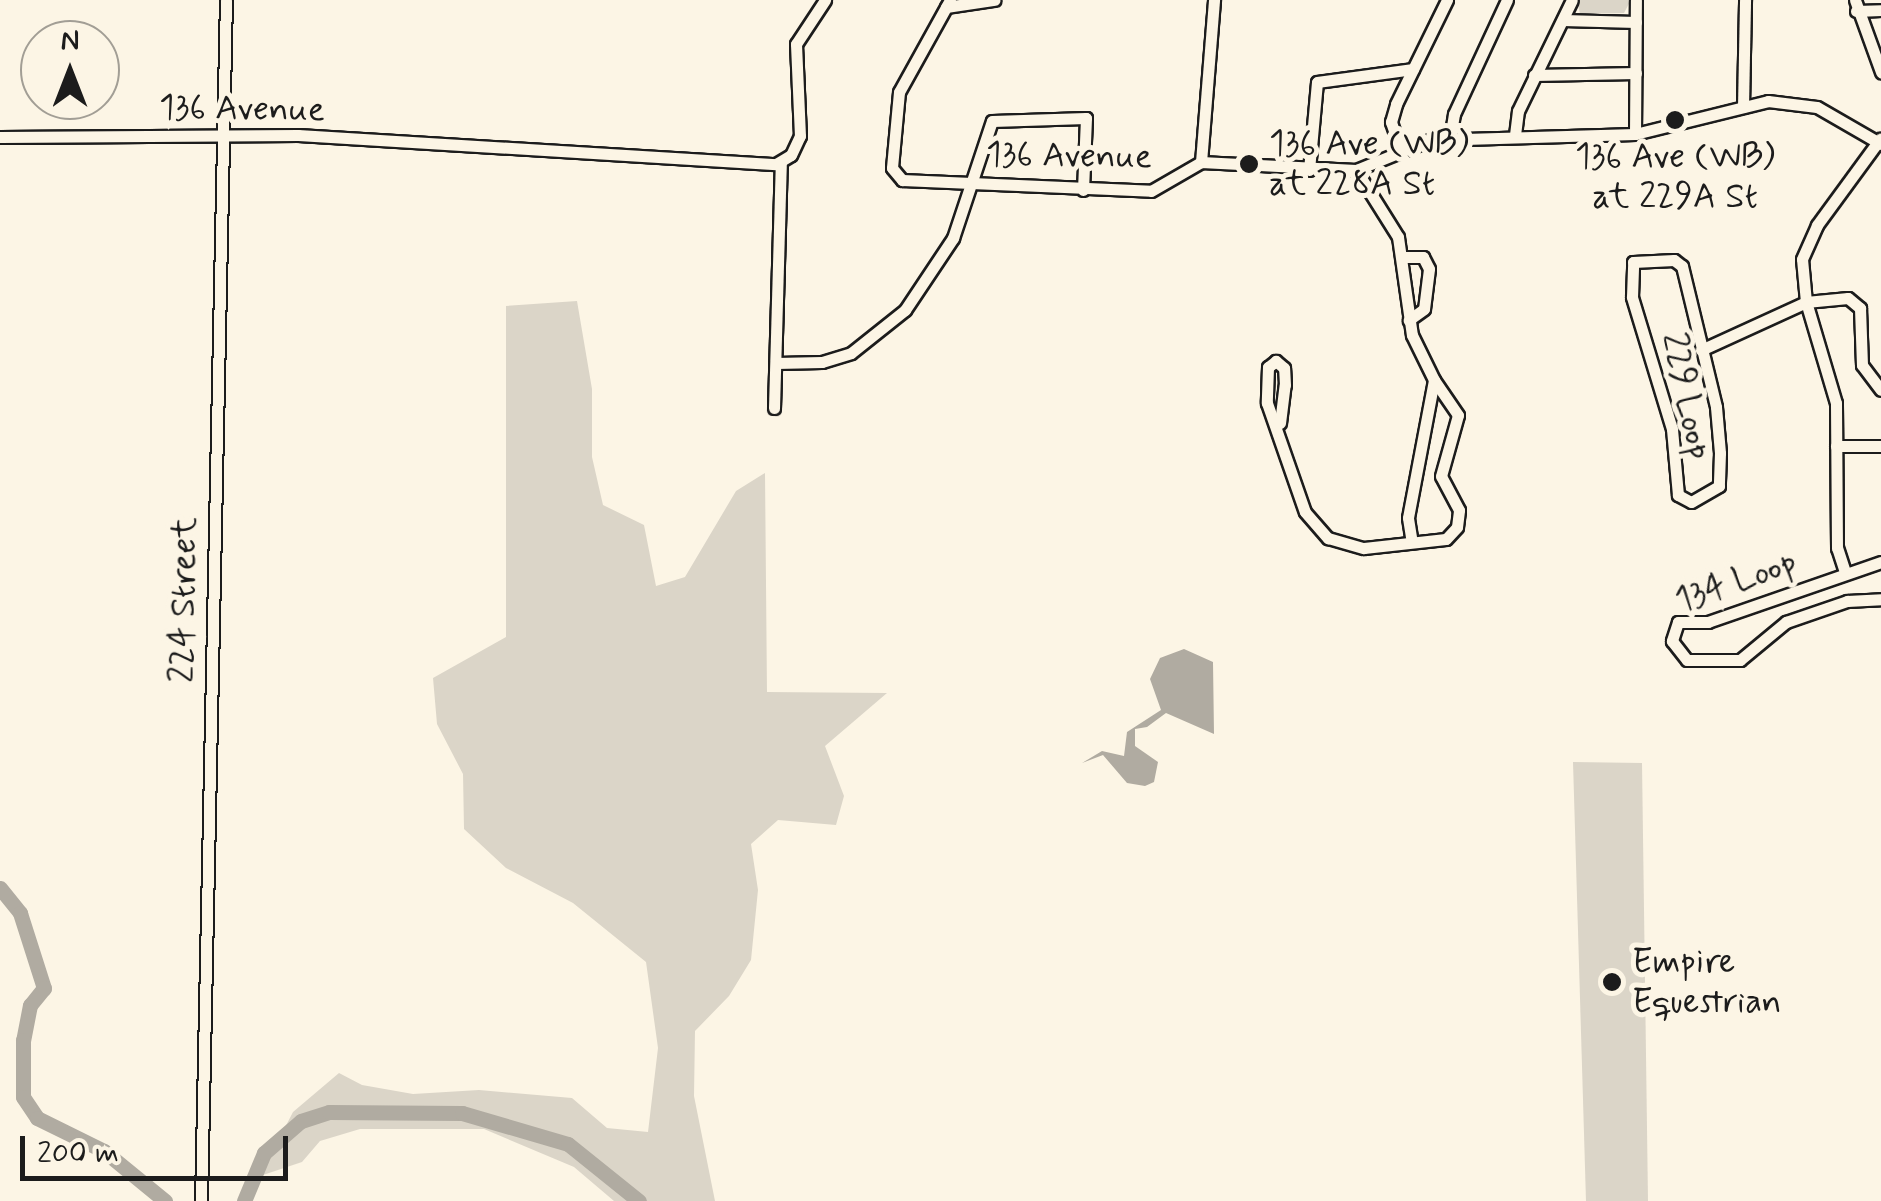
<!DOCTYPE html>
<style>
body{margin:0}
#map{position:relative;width:1881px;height:1201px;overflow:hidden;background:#fcf5e5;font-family:Mynerve,sans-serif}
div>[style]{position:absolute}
.green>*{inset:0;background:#dbd5c8}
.water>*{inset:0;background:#b0aba1}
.river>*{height:15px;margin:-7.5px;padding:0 7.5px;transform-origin:7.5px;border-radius:7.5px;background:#b0aba1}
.roads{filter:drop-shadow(2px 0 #1c1c1c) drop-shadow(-2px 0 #1c1c1c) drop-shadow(0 2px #1c1c1c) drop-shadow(0 -2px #1c1c1c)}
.minor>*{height:11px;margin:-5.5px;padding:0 5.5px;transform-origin:5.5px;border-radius:5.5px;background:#fcf5e5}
.dots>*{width:28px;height:28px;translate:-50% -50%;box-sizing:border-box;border:5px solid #fcf5e5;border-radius:50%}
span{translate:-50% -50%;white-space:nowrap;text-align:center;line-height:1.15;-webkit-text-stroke:10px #fcf5e5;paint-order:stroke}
.street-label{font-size:35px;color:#1c1c1c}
.poi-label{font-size:35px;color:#1c1c1c}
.left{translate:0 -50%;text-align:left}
.north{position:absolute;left:20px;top:20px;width:100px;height:100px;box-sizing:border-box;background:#fcf5e5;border:2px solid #a29e95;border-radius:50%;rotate:0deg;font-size:28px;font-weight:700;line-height:40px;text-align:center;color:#1c1c1c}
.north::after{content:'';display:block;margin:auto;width:35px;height:45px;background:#1c1c1c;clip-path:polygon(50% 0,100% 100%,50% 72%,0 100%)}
.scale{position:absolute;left:20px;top:1136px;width:268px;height:45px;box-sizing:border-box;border:5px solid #1c1c1c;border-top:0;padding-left:12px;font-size:30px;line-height:35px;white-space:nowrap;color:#1c1c1c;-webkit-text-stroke:8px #fcf5e5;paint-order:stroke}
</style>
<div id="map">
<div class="green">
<i style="clip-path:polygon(1577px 0,1631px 0,1624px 13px,1580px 14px)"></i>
<i style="clip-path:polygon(577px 301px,592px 389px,592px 457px,603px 505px,644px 525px,656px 586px,685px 577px,736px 491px,765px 473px,767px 692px,887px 693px,825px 746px,844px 796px,836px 825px,778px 820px,751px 844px,758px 890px,751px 960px,729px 996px,695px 1031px,694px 1096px,715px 1201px,614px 1201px,574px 1167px,484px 1129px,360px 1129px,320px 1141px,302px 1162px,260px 1176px,293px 1112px,339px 1073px,362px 1085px,413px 1094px,479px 1090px,572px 1098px,607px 1128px,648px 1132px,658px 1048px,646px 962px,573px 903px,506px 868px,464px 829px,463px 774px,437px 724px,433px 678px,506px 637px,506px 306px)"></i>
<i style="clip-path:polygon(1573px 762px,1642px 763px,1648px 1201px,1586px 1201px)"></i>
</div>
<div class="water">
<i style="clip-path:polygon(1184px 649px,1213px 662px,1214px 734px,1166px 713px,1147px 727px,1135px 729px,1135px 746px,1158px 762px,1154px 782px,1145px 786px,1127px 783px,1103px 755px,1082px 763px,1102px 751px,1124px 756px,1127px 732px,1161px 710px,1150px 679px,1160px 658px)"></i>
</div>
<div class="river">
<i style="left:0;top:888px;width:32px;rotate:51deg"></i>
<i style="left:20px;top:913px;width:79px;rotate:72.3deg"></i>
<i style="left:44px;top:988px;width:22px;rotate:129deg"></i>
<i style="left:30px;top:1005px;width:36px;rotate:101deg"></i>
<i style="left:23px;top:1040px;width:57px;rotate:90deg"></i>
<i style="left:23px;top:1097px;width:25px;rotate:56deg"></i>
<i style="left:37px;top:1118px;width:75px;rotate:26.2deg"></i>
<i style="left:104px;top:1151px;width:79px;rotate:39.3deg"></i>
<i style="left:244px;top:1201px;width:52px;rotate:-67.4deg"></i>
<i style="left:264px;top:1153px;width:49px;rotate:-40.9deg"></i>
<i style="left:301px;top:1121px;width:29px;rotate:-18deg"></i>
<i style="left:329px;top:1112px;width:133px;rotate:0.4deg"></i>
<i style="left:462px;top:1113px;width:110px;rotate:16.3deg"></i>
<i style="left:568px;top:1144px;width:91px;rotate:38.8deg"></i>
</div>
<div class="roads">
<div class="minor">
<i style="left:950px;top:0;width:105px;rotate:119deg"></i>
<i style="left:899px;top:92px;width:76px;rotate:95.3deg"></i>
<i style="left:892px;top:168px;width:16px;rotate:50deg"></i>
<i style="left:902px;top:180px;width:249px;rotate:2.5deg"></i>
<i style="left:1151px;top:191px;width:58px;rotate:-30.1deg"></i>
<i style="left:1201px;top:162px;width:155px;rotate:3deg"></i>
<i style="left:1356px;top:170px;width:80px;rotate:-22.1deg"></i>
<i style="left:1430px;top:140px;width:205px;rotate:-1.7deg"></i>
<i style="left:1635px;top:134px;width:137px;rotate:-13.9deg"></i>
<i style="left:1768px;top:101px;width:49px;rotate:7deg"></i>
<i style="left:1817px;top:107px;width:74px;rotate:30deg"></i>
<i style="left:1855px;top:0;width:77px;rotate:70.1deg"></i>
<i style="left:946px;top:7px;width:49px;rotate:-8.3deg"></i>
<i style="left:1856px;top:11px;width:25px;rotate:-2deg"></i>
<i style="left:1563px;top:20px;width:73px;rotate:1.6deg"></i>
<i style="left:1534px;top:75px;width:102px;rotate:-1.1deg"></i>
<i style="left:1743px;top:107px;width:107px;rotate:-88.9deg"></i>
<i style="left:1635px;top:134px;width:134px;rotate:-89.6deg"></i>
<i style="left:1515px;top:135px;width:24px;rotate:-83deg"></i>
<i style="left:1518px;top:111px;width:123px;rotate:-64.1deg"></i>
<i style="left:0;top:137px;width:298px;rotate:-0.4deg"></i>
<i style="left:298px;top:135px;width:479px;rotate:3.5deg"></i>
<i style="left:776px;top:164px;width:17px;rotate:-31deg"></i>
<i style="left:791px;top:155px;width:21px;rotate:-65deg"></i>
<i style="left:800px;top:136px;width:92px;rotate:-92.5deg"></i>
<i style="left:796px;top:44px;width:53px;rotate:-56.6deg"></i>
<i style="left:1450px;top:139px;width:25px;rotate:-81deg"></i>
<i style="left:1454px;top:114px;width:126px;rotate:-65.1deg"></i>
<i style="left:1401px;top:151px;width:31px;rotate:-109deg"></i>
<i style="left:1391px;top:122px;width:19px;rotate:-74deg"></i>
<i style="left:1396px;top:104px;width:116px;rotate:-63.9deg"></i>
<i style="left:1201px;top:162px;width:163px;rotate:-85.4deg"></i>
<i style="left:1309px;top:170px;width:88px;rotate:-84.8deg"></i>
<i style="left:1317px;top:82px;width:97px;rotate:-7.7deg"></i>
<i style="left:1356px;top:170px;width:79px;rotate:57.9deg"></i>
<i style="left:1398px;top:237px;width:99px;rotate:81.9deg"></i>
<i style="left:1412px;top:335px;width:50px;rotate:63.9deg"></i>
<i style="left:1434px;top:380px;width:140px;rotate:100.7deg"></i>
<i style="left:1408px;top:518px;width:20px;rotate:81deg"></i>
<i style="left:1404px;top:257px;width:19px"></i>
<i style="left:1423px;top:257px;width:13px;rotate:63deg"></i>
<i style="left:1429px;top:269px;width:40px;rotate:97.1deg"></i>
<i style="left:1424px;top:309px;width:19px;rotate:144deg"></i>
<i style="left:1674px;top:260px;width:10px;rotate:37deg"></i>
<i style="left:1682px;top:266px;width:145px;rotate:76.4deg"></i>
<i style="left:1716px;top:407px;width:46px;rotate:85deg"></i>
<i style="left:1720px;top:453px;width:33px;rotate:92deg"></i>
<i style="left:1719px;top:486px;width:32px;rotate:150deg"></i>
<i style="left:1691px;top:502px;width:15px;rotate:-152deg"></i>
<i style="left:1678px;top:495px;width:66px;rotate:-95.2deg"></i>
<i style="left:1672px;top:429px;width:138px;rotate:-106.9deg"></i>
<i style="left:1632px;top:297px;width:35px;rotate:-88deg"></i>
<i style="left:1633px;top:262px;width:41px;rotate:-2.8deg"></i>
<i style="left:1701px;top:350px;width:115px;rotate:-24.6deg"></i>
<i style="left:1806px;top:302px;width:42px;rotate:-5.4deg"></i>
<i style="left:1848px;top:298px;width:16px;rotate:40deg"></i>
<i style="left:1860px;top:308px;width:57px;rotate:88deg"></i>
<i style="left:1862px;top:365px;width:31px;rotate:53deg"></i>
<i style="left:776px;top:363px;width:46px;rotate:-1.2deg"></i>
<i style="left:822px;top:362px;width:30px;rotate:-17deg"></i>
<i style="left:851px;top:353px;width:69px;rotate:-38.5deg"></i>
<i style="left:905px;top:310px;width:87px;rotate:-56.3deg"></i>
<i style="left:953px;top:238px;width:123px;rotate:-71.6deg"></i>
<i style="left:992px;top:121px;width:94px;rotate:-1.8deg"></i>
<i style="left:1086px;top:118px;width:72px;rotate:92.4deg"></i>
<i style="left:774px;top:408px;width:246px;rotate:-88.4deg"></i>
<i style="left:1280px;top:423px;width:38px;rotate:-83deg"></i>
<i style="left:1285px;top:385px;width:17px;rotate:-93deg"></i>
<i style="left:1284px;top:368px;width:11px;rotate:-139deg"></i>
<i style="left:1276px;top:361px;width:10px;rotate:143deg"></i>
<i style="left:1268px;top:367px;width:36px;rotate:92deg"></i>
<i style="left:1267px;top:403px;width:115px;rotate:70.8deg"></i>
<i style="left:1305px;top:512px;width:35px;rotate:49deg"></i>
<i style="left:1328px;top:538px;width:37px;rotate:16deg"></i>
<i style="left:1364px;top:548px;width:82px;rotate:-6.3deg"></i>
<i style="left:1446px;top:539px;width:16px;rotate:-47deg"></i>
<i style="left:1457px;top:527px;width:17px;rotate:-83deg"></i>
<i style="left:1459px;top:510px;width:38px;rotate:-118deg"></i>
<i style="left:1441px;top:476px;width:63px;rotate:-74.4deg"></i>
<i style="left:1458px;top:415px;width:42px;rotate:-124.4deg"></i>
<i style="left:1836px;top:446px;width:45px"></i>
<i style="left:1881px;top:562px;width:183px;rotate:160.9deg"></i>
<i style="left:1708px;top:622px;width:30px;rotate:180deg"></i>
<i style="left:1678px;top:622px;width:20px;rotate:108deg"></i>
<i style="left:1672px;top:641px;width:24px;rotate:52deg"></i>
<i style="left:1687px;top:660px;width:53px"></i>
<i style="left:1740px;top:660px;width:60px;rotate:-39.6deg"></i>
<i style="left:1786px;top:622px;width:65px;rotate:-19deg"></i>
<i style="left:1847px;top:601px;width:34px;rotate:-3deg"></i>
<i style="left:1845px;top:572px;width:25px;rotate:-108deg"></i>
<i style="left:1837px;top:548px;width:145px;rotate:-90.4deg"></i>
<i style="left:1836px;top:403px;width:105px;rotate:-106.5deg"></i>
<i style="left:1806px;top:302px;width:43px;rotate:-95.3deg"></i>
<i style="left:1802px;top:259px;width:37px;rotate:-66deg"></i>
<i style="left:1817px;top:225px;width:107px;rotate:-53.8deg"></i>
<i style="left:201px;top:1201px;width:1201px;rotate:-88.81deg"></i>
</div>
</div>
<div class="dots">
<i style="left:1675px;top:120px;background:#1c1c1c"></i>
<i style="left:1249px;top:164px;background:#1c1c1c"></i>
<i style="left:1612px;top:982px;background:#1c1c1c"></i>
</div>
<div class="street-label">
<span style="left:242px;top:109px;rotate:1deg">136 Avenue</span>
<span style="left:1069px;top:156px;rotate:1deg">136 Avenue</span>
<span style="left:1686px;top:396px;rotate:78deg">229 Loop</span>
<span style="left:1736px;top:582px;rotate:-19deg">134 Loop</span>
<span style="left:184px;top:600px;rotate:-89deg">224 Street</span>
</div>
<div class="poi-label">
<span class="left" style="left:1269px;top:164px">136 Ave (WB)<br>at 228A St</span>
<span style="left:1675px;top:177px">136 Ave (WB)<br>at 229A St</span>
<span class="left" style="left:1632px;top:982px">Empire<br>Equestrian</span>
</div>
<div class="north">N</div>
<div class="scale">200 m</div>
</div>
